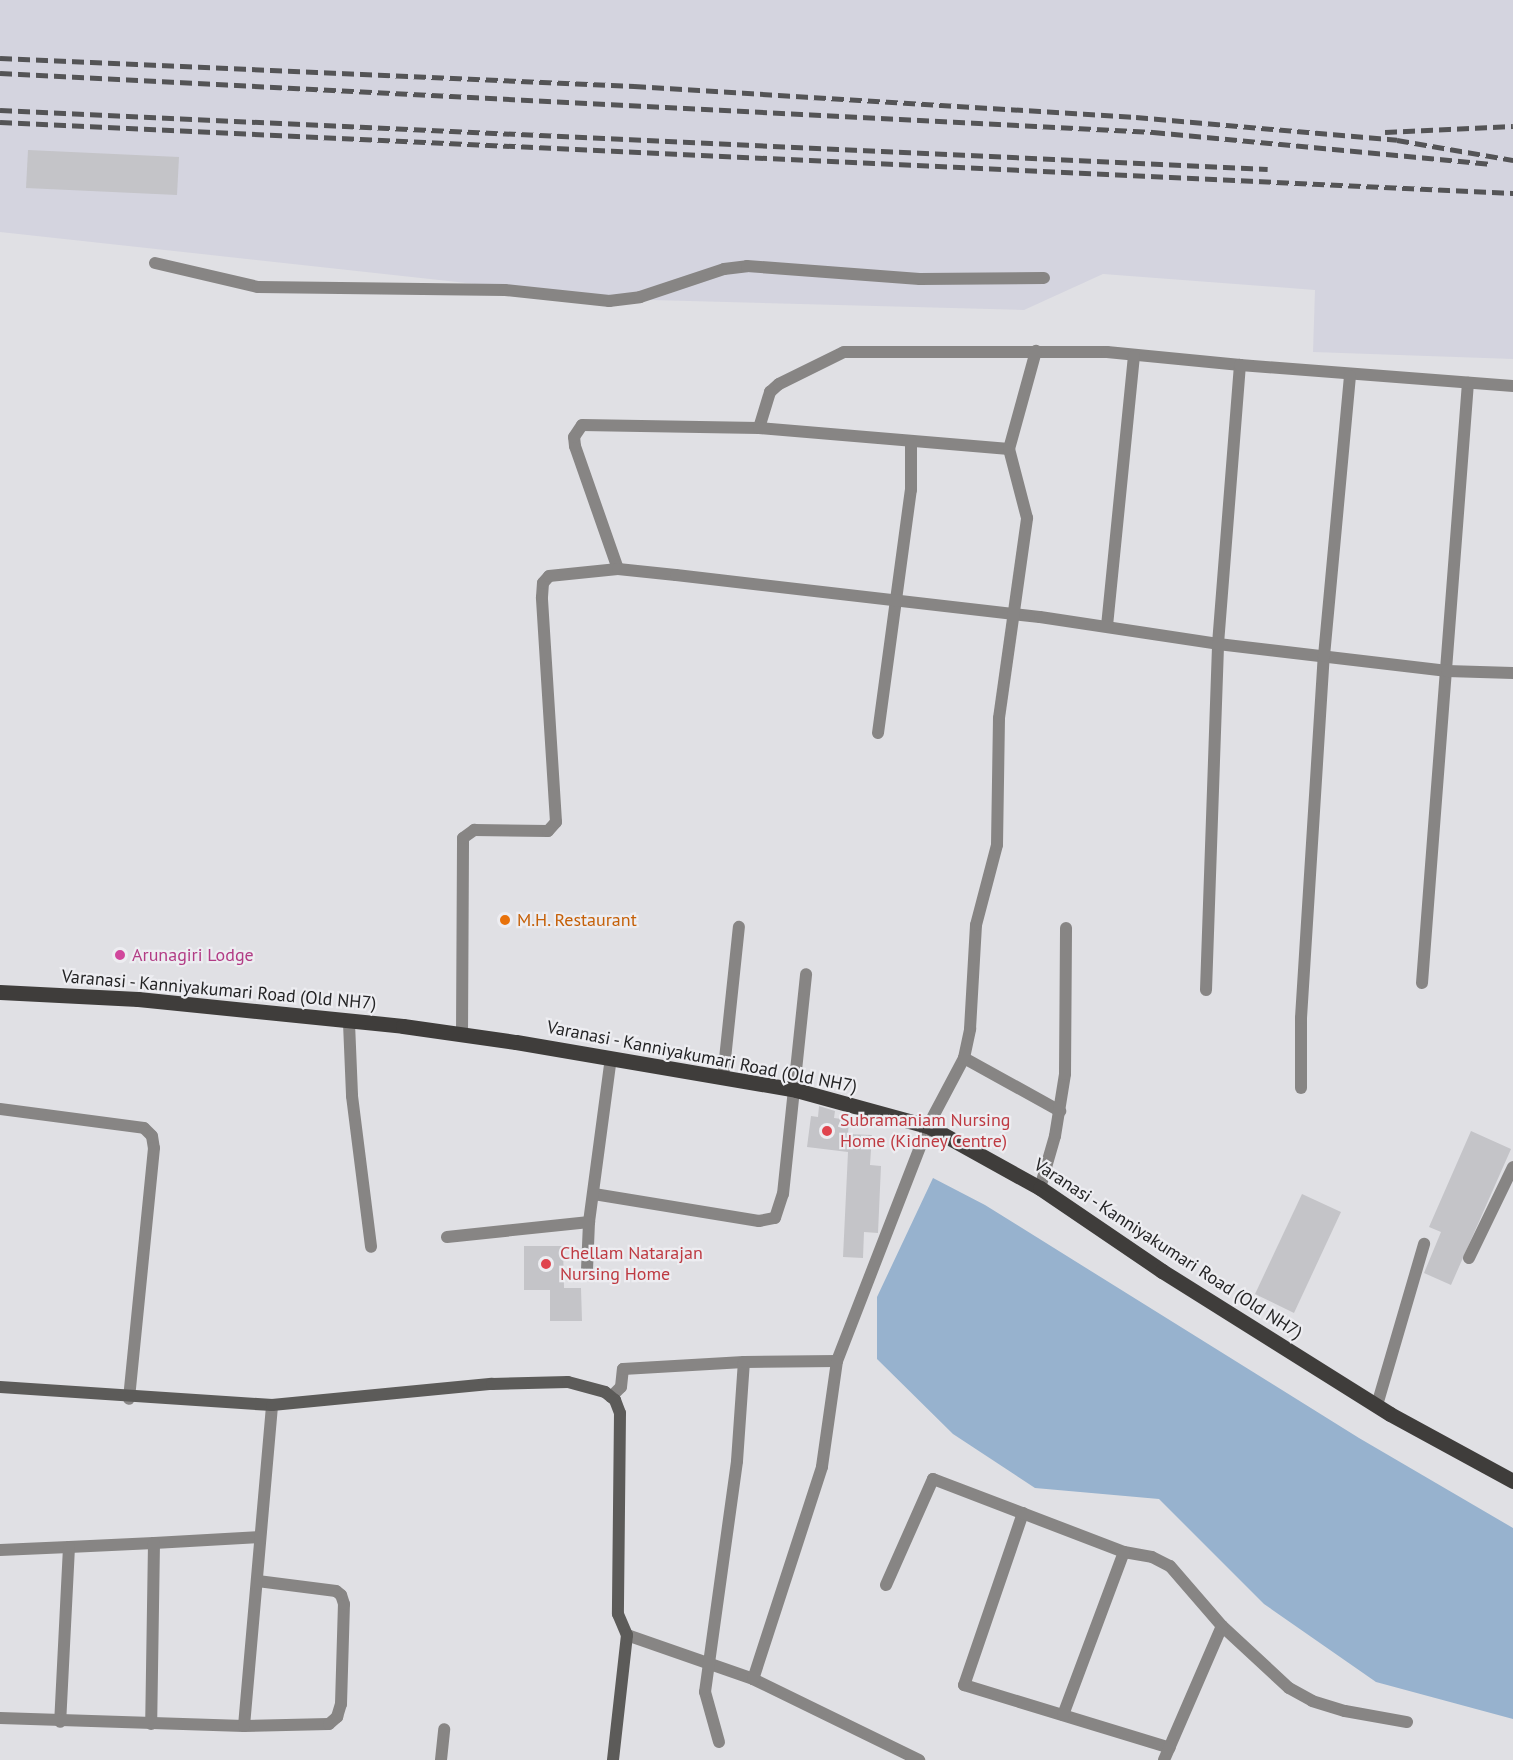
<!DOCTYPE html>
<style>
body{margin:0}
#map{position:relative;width:1513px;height:1760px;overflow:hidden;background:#e0e0e4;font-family:"PT Sans",sans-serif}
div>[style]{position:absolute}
.built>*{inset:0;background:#d4d4df}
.water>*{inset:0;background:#97b2ce}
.building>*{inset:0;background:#c4c4c8}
.street>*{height:12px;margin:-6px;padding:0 6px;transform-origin:6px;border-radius:6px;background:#878584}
.secondary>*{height:12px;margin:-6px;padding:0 6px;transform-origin:6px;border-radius:6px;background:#5c5b59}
.primary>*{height:15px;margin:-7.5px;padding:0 7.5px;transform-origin:7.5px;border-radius:7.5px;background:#3f3d3b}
.rail>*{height:4.5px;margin-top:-2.25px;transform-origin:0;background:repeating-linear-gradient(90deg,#545456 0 12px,transparent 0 18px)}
.dots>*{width:16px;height:16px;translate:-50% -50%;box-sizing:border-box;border:3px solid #ededf1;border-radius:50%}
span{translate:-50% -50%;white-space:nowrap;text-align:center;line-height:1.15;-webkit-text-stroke:4.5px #ededf1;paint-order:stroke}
.food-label{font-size:18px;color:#c56008}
.left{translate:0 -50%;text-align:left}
.hotel-label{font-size:18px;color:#b23c85}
.street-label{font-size:18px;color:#242425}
.health-label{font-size:18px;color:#be3a42}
</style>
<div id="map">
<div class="built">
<i style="clip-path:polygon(0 0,1513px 0,1513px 359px,1313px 352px,1315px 290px,1103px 274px,1024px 310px,614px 299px,0 232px)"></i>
</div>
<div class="water">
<i style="clip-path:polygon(933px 1178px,985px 1205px,1359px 1438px,1513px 1528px,1513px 1719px,1376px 1682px,1264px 1604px,1159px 1499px,1035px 1488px,953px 1434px,877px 1359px,877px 1297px)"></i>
</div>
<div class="building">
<i style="clip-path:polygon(28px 150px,179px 157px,177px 195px,26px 188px)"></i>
<i style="clip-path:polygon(819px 1106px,835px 1111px,834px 1118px,849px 1120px,848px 1134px,872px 1135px,870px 1165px,881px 1166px,878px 1233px,864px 1232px,863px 1258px,843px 1257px,848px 1152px,807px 1147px,811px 1116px,818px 1117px)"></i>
<i style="clip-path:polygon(1471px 1131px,1511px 1149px,1451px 1285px,1424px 1273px,1441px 1232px,1429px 1227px)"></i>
<i style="clip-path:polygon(1302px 1194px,1341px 1212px,1294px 1313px,1255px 1294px)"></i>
<i style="clip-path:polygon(524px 1246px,563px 1246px,564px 1288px,581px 1288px,582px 1321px,550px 1321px,550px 1290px,524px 1290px)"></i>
</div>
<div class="street">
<i style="left:155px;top:263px;width:106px;rotate:13.1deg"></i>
<i style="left:258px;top:287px;width:247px;rotate:0.7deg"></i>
<i style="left:505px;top:290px;width:105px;rotate:6deg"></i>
<i style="left:609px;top:301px;width:31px;rotate:-7deg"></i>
<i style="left:640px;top:297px;width:89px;rotate:-18.4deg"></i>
<i style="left:724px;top:269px;width:23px;rotate:-7deg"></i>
<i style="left:747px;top:266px;width:173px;rotate:4.3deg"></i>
<i style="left:920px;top:279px;width:124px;rotate:-0.5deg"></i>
<i style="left:759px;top:428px;width:38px;rotate:-73deg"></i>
<i style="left:770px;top:392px;width:12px;rotate:-42deg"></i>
<i style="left:779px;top:384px;width:72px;rotate:-26.2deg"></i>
<i style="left:844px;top:352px;width:263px"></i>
<i style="left:1107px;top:352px;width:134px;rotate:5.6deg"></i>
<i style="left:618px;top:569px;width:130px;rotate:-109.3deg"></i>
<i style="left:575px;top:446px;width:9px;rotate:-96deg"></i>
<i style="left:574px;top:437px;width:14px;rotate:-56deg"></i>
<i style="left:582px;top:425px;width:177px;rotate:1deg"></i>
<i style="left:759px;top:428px;width:251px;rotate:4.8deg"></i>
<i style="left:1107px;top:626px;width:271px;rotate:-84.3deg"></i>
<i style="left:878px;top:733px;width:245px;rotate:-82.3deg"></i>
<i style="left:911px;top:490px;width:49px;rotate:-90deg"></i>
<i style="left:1422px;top:983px;width:602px;rotate:-85.62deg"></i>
<i style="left:1206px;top:990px;width:346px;rotate:-88deg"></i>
<i style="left:1218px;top:644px;width:280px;rotate:-85.5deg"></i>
<i style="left:1240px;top:365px;width:274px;rotate:4.4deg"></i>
<i style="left:349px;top:1023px;width:73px;rotate:87.6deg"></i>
<i style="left:352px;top:1096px;width:152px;rotate:82.8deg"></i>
<i style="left:462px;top:1035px;width:197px;rotate:-89.7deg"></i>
<i style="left:463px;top:838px;width:14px;rotate:-36deg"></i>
<i style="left:474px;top:830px;width:74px;rotate:0.8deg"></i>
<i style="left:548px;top:831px;width:12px;rotate:-48deg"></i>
<i style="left:556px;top:822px;width:225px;rotate:-93.6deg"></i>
<i style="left:542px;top:597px;width:14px;rotate:-86deg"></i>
<i style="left:543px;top:583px;width:9px;rotate:-49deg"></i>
<i style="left:549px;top:576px;width:69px;rotate:-5.8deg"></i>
<i style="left:618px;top:569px;width:58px;rotate:5.9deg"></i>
<i style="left:676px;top:575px;width:366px;rotate:6.6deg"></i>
<i style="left:1040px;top:617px;width:180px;rotate:8.6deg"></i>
<i style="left:1218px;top:644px;width:231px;rotate:6.7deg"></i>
<i style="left:1447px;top:671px;width:66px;rotate:1.7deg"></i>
<i style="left:964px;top:1058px;width:110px;rotate:28.9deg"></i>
<i style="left:723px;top:1078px;width:152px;rotate:-84deg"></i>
<i style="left:1301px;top:1088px;width:70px;rotate:-90deg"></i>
<i style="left:1301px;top:1018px;width:363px;rotate:-86.4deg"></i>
<i style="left:1324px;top:656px;width:281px;rotate:-84.7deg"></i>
<i style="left:0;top:1109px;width:145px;rotate:7.5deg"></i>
<i style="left:144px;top:1128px;width:11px;rotate:45deg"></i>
<i style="left:152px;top:1136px;width:12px;rotate:81deg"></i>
<i style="left:154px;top:1148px;width:252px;rotate:95.7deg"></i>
<i style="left:1040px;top:1188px;width:54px;rotate:-73.9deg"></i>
<i style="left:1055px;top:1136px;width:63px;rotate:-80.8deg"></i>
<i style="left:1065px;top:1074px;width:146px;rotate:-89.6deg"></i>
<i style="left:594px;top:1194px;width:167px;rotate:9.3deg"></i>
<i style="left:759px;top:1221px;width:16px;rotate:-11deg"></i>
<i style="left:775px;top:1218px;width:25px;rotate:-72deg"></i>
<i style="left:783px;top:1194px;width:221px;rotate:-84deg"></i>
<i style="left:589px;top:1222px;width:165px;rotate:-82.4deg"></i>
<i style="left:447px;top:1237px;width:143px;rotate:-6deg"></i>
<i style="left:589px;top:1222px;width:48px;rotate:92.4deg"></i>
<i style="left:1469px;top:1258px;width:101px;rotate:-64.2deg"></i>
<i style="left:837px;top:1361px;width:252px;rotate:-68.8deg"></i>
<i style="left:928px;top:1126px;width:77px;rotate:-62.1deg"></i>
<i style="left:964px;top:1058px;width:30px;rotate:-78deg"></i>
<i style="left:970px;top:1029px;width:104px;rotate:-86.7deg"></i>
<i style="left:976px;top:925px;width:83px;rotate:-75.3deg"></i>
<i style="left:997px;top:845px;width:127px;rotate:-89.1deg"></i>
<i style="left:999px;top:718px;width:202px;rotate:-82deg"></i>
<i style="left:1027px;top:518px;width:71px;rotate:-104.6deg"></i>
<i style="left:1009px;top:449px;width:102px;rotate:-74.6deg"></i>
<i style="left:611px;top:1397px;width:14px;rotate:-45deg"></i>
<i style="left:621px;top:1387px;width:18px;rotate:-84deg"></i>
<i style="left:623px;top:1369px;width:121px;rotate:-3.3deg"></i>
<i style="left:1377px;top:1405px;width:168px;rotate:-73.7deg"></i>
<i style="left:1023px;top:1513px;width:182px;rotate:108.9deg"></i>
<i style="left:964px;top:1685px;width:215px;rotate:17deg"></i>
<i style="left:154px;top:1543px;width:106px;rotate:-3.2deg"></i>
<i style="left:69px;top:1547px;width:85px;rotate:-2.7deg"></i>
<i style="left:154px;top:1543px;width:181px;rotate:90.9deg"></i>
<i style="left:0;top:1550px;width:69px;rotate:-2.5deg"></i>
<i style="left:69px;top:1547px;width:175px;rotate:92.9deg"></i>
<i style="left:886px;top:1585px;width:116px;rotate:-66.1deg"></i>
<i style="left:933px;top:1479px;width:204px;rotate:20.9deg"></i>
<i style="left:1124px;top:1552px;width:28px;rotate:10deg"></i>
<i style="left:1152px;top:1557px;width:20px;rotate:27deg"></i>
<i style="left:1170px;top:1566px;width:79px;rotate:49.1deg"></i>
<i style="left:1222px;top:1626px;width:91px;rotate:42.8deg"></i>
<i style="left:1289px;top:1688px;width:26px;rotate:29deg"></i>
<i style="left:1312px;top:1701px;width:34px;rotate:17deg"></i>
<i style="left:1345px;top:1711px;width:63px;rotate:10.1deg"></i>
<i style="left:627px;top:1635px;width:133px;rotate:19.2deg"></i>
<i style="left:753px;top:1679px;width:185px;rotate:26deg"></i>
<i style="left:1063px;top:1715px;width:174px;rotate:-69.5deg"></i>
<i style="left:0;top:1718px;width:244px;rotate:1.9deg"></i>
<i style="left:244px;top:1726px;width:85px;rotate:-1.3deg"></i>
<i style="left:329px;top:1724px;width:11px;rotate:-41deg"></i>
<i style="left:337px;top:1717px;width:14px;rotate:-73deg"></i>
<i style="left:341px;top:1704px;width:100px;rotate:-88.3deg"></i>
<i style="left:344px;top:1604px;width:9px;rotate:-108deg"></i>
<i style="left:341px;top:1595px;width:6px;rotate:-141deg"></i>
<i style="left:336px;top:1591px;width:79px;rotate:-172.7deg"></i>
<i style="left:244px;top:1726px;width:322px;rotate:-85deg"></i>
<i style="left:719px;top:1742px;width:52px;rotate:-105.6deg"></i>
<i style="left:705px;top:1692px;width:233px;rotate:-82.1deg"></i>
<i style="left:737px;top:1461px;width:99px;rotate:-86deg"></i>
<i style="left:744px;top:1362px;width:93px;rotate:-0.6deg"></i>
<i style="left:837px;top:1361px;width:107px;rotate:98.1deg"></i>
<i style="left:822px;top:1467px;width:223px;rotate:108deg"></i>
<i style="left:441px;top:1760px;width:31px;rotate:-84deg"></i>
<i style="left:1164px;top:1760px;width:146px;rotate:-66.6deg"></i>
</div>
<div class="secondary">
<i style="left:0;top:1387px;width:273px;rotate:3.8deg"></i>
<i style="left:272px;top:1405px;width:221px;rotate:-5.5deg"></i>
<i style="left:492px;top:1384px;width:76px;rotate:-1.5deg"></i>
<i style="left:568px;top:1382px;width:38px;rotate:15deg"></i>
<i style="left:605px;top:1392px;width:13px;rotate:39deg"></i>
<i style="left:615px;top:1400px;width:14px;rotate:69deg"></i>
<i style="left:620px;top:1413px;width:201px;rotate:90.6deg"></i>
<i style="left:618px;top:1614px;width:23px;rotate:67deg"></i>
<i style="left:627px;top:1635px;width:126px;rotate:96.4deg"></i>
</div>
<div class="primary">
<i style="left:0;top:992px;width:138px;rotate:2.9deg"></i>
<i style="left:138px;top:999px;width:266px;rotate:5.8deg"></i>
<i style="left:403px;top:1026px;width:114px;rotate:8.1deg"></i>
<i style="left:516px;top:1042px;width:284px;rotate:9.7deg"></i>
<i style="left:796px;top:1090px;width:137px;rotate:15.3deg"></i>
<i style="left:928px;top:1126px;width:128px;rotate:29deg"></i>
<i style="left:1040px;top:1188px;width:148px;rotate:34.2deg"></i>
<i style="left:1162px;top:1271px;width:269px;rotate:32.1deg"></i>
<i style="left:1390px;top:1414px;width:140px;rotate:28.6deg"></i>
</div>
<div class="rail">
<i style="left:0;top:58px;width:635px;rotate:2.53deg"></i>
<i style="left:634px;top:86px;width:503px;rotate:3.53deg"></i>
<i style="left:1136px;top:117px;width:262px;rotate:5deg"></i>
<i style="left:1397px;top:140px;width:118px;rotate:9.8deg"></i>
<i style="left:0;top:73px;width:1155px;rotate:2.93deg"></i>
<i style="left:1153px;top:132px;width:340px;rotate:5.4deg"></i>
<i style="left:0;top:110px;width:1269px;rotate:2.66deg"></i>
<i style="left:0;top:122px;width:1515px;rotate:2.69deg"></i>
<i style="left:1385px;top:132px;width:128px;rotate:-2.7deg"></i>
</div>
<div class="dots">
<i style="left:505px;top:920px;background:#e8710a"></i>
<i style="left:120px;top:955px;background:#d1479c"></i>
<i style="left:827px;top:1131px;background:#e0444e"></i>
<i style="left:546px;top:1264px;background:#e0444e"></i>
</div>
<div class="food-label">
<span class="left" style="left:517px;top:920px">M.H. Restaurant</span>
</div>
<div class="hotel-label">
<span class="left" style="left:132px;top:955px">Arunagiri Lodge</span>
</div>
<div class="street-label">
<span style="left:219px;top:990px;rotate:5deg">Varanasi - Kanniyakumari Road (Old NH7)</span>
<span style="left:702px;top:1057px;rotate:11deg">Varanasi - Kanniyakumari Road (Old NH7)</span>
<span style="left:1168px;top:1249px;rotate:33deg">Varanasi - Kanniyakumari Road (Old NH7)</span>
</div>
<div class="health-label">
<span class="left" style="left:840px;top:1131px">Subramaniam Nursing<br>Home (Kidney Centre)</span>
<span class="left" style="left:560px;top:1264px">Chellam Natarajan<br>Nursing Home</span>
</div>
</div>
